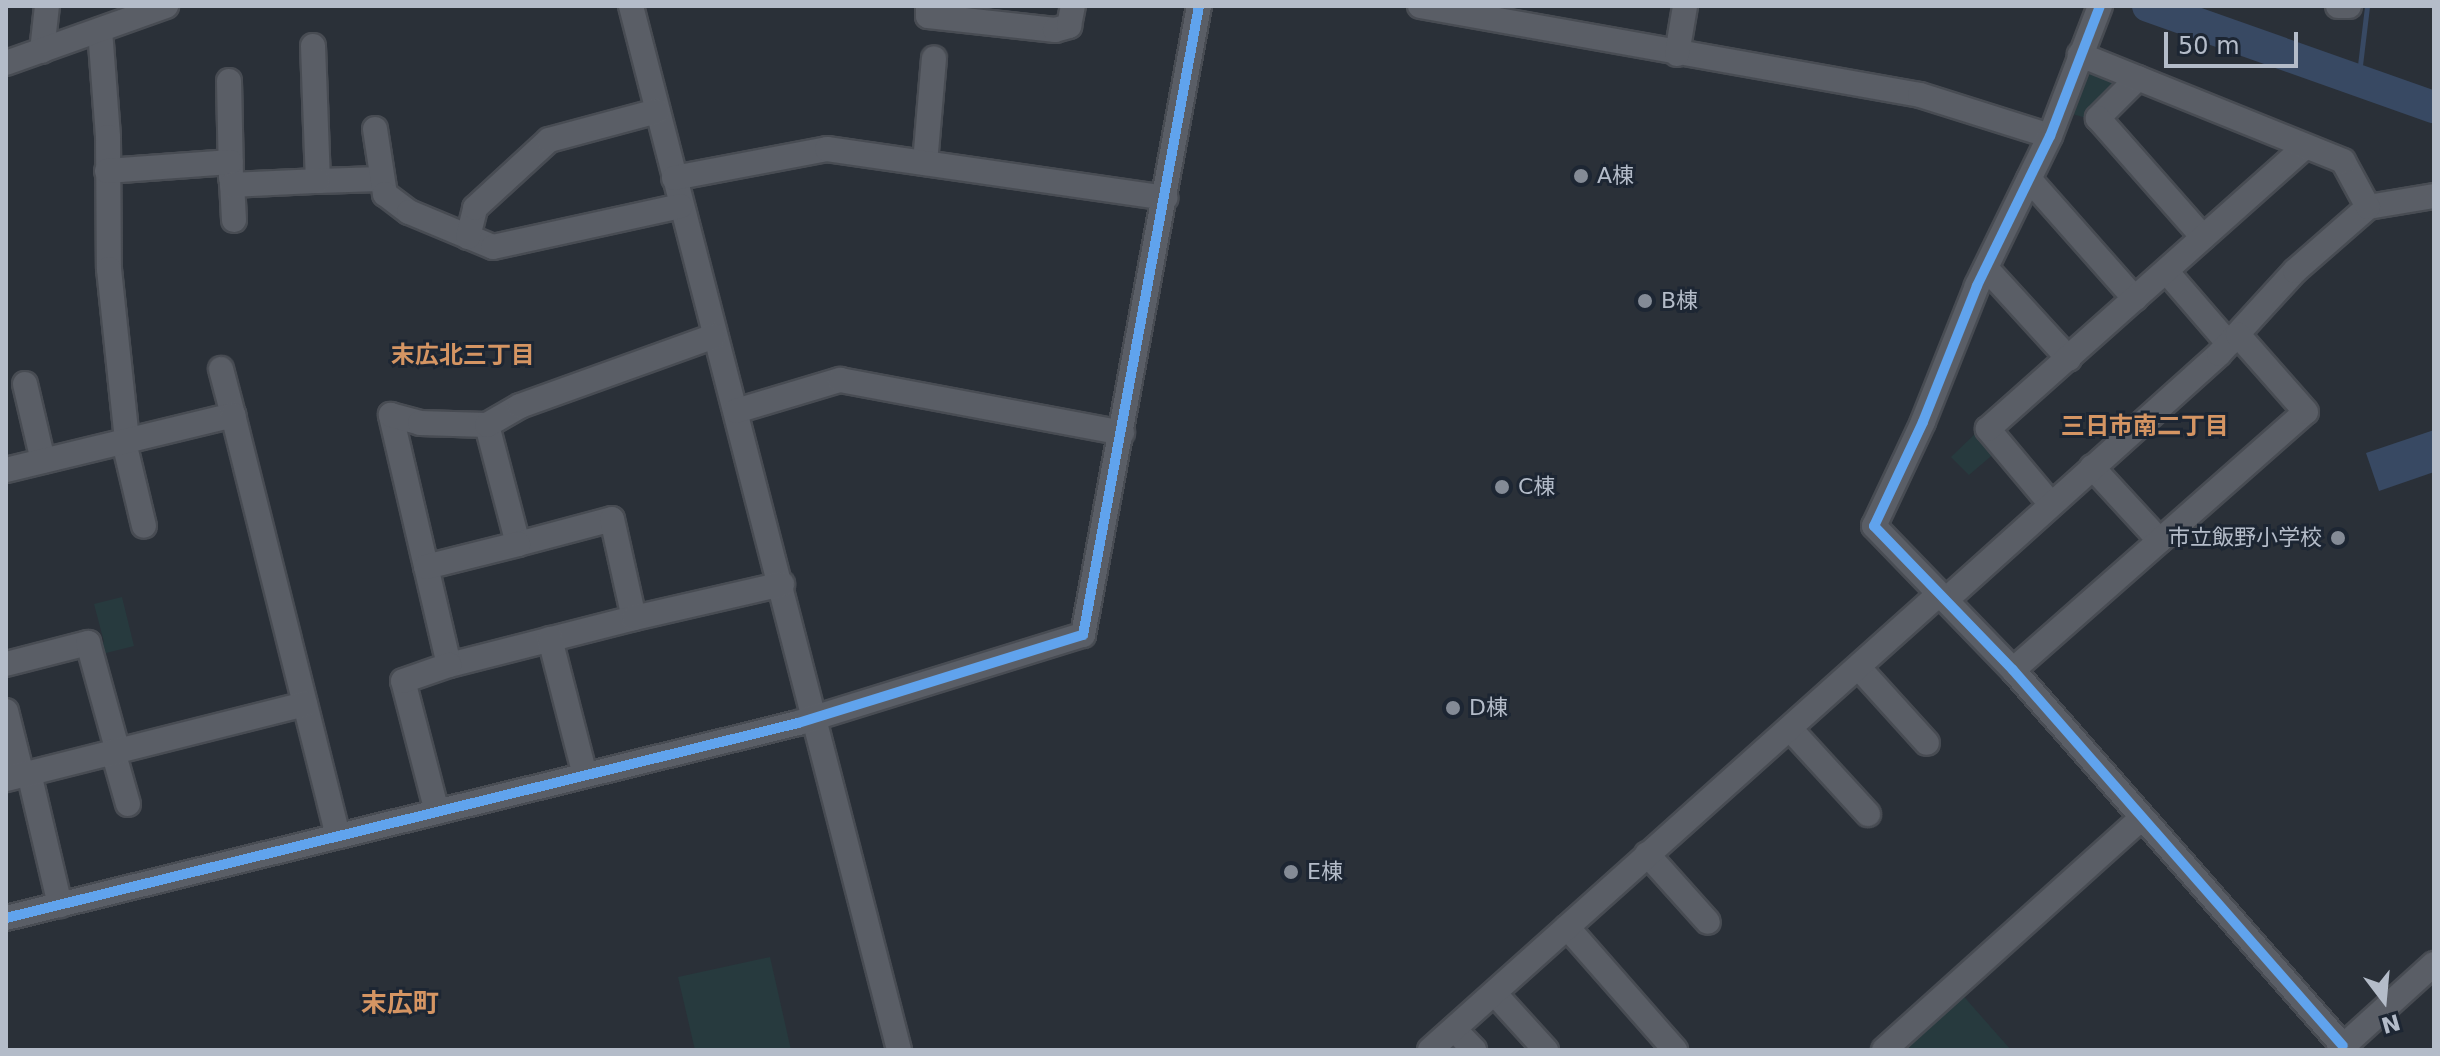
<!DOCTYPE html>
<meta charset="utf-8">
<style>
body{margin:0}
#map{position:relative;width:2440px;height:1056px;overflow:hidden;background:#2a3038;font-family:"DejaVu Sans","Noto Sans JP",sans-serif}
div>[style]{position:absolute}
.green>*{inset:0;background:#273a3e}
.water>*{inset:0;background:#384963}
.stream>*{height:5px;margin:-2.5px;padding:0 2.5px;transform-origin:2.5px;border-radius:2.5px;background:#384963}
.river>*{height:32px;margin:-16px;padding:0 16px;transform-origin:16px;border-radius:16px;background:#384963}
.roads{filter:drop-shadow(2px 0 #484c53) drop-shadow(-2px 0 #484c53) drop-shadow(0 2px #484c53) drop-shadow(0 -2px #484c53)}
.minor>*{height:24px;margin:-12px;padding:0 12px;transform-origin:12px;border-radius:12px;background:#5a5e66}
.cycleway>*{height:10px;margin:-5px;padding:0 5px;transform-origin:5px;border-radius:5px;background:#60a3ed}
.dots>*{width:22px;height:22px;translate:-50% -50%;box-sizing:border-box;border:4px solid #1d2633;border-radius:50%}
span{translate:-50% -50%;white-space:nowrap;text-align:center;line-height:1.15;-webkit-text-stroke:6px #1d2633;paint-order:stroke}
.poi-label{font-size:22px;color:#b4bcc9}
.left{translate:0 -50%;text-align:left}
.right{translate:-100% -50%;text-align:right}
.neighbourhood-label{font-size:24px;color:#d59563;font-weight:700}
.quarter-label{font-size:26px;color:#d59563;font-weight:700}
.frame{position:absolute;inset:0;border:8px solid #b4bcc9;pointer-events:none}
.north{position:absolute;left:2344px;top:960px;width:80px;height:80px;-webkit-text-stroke:6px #1d2633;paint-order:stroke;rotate:164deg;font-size:22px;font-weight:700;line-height:32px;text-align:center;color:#b4bcc9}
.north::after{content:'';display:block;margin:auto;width:28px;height:36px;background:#b4bcc9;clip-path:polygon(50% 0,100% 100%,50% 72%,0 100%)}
.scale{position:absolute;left:2164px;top:32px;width:134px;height:36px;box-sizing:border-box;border:4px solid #b4bcc9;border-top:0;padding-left:10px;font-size:24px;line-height:28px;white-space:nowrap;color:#b4bcc9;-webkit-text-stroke:6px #1d2633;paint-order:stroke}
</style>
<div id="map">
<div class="green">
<i style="clip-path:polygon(2091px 70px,2117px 79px,2120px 90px,2090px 119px,2065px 112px,2077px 76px)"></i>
<i style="clip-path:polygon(1978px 431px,1996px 452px,1969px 475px,1951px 457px)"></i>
<i style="clip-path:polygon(122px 597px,134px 646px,98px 655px,96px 644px,104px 642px,94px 604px)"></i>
<i style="clip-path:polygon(770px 957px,791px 1050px,695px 1050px,678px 977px)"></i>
<i style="clip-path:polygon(1959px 991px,2011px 1050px,1892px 1050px)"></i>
</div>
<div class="water">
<i style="clip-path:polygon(2434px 430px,2434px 472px,2379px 491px,2366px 453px)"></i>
</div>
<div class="stream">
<i style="left:2358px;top:82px;width:77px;rotate:-83.2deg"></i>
</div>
<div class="river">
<i style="left:2148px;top:6px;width:303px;rotate:19.5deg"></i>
</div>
<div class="roads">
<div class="minor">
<i style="left:631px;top:6px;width:1078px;rotate:75.6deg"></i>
<i style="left:928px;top:6px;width:10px;rotate:90deg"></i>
<i style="left:928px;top:16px;width:128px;rotate:6.3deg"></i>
<i style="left:1055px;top:30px;width:15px;rotate:-16deg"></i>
<i style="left:1069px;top:26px;width:20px;rotate:-79deg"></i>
<i style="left:1420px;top:6px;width:508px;rotate:10.09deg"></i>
<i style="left:1920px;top:95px;width:136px;rotate:17.5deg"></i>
<i style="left:2100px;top:6px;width:139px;rotate:111deg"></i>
<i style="left:2050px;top:136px;width:167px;rotate:116deg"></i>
<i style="left:1977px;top:286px;width:146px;rotate:111.7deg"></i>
<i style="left:1923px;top:422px;width:115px;rotate:115.2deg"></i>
<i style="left:1874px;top:526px;width:200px;rotate:46deg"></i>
<i style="left:2013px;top:670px;width:500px;rotate:48.73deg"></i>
<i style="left:2338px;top:6px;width:11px"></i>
<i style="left:100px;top:30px;width:107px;rotate:85.7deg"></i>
<i style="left:108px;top:137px;width:132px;rotate:89.6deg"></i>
<i style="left:109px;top:269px;width:173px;rotate:84deg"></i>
<i style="left:313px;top:46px;width:135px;rotate:87.9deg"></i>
<i style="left:318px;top:181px;width:62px;rotate:-1.8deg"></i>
<i style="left:42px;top:51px;width:45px;rotate:-83.7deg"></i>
<i style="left:1677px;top:54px;width:49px;rotate:-80.5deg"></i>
<i style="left:6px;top:63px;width:170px;rotate:-19.6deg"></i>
<i style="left:2138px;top:78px;width:57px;rotate:135deg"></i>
<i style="left:2098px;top:118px;width:159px;rotate:48.6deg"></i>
<i style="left:229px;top:81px;width:97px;rotate:88.8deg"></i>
<i style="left:375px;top:129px;width:66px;rotate:81.3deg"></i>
<i style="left:385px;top:194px;width:30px;rotate:37deg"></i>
<i style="left:409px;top:212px;width:91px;rotate:22.6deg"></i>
<i style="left:493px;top:247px;width:192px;rotate:-12.3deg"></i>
<i style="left:925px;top:163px;width:105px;rotate:-85.1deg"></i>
<i style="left:107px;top:171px;width:124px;rotate:-4.2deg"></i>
<i style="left:674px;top:178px;width:156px;rotate:-10.7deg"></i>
<i style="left:827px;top:149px;width:342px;rotate:8.2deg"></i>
<i style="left:2029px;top:179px;width:160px;rotate:48.5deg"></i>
<i style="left:2368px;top:207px;width:67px;rotate:-9.5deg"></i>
<i style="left:234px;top:220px;width:35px;rotate:-93deg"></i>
<i style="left:232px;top:185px;width:86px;rotate:-2.7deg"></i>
<i style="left:468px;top:237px;width:30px;rotate:-76deg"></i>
<i style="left:475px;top:208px;width:100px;rotate:-42.6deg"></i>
<i style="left:549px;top:140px;width:112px;rotate:-15deg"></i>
<i style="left:1986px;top:268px;width:123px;rotate:47.6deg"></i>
<i style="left:2166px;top:271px;width:96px;rotate:49.2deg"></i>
<i style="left:221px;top:369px;width:48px;rotate:75.4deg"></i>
<i style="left:25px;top:384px;width:79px;rotate:76.8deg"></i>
<i style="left:736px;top:411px;width:109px;rotate:-16.6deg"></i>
<i style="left:840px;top:380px;width:287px;rotate:10.6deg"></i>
<i style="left:487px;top:425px;width:123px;rotate:75.4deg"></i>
<i style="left:518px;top:544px;width:97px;rotate:-14.9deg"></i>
<i style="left:612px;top:519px;width:101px;rotate:77.5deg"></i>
<i style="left:634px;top:618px;width:191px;rotate:165.7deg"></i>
<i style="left:449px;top:665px;width:257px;rotate:-103.1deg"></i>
<i style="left:391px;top:415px;width:30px;rotate:15deg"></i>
<i style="left:420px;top:423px;width:67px;rotate:1.7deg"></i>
<i style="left:487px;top:425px;width:38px;rotate:-30deg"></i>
<i style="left:520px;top:406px;width:206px;rotate:-19.8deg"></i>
<i style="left:124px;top:442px;width:86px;rotate:76.6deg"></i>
<i style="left:2092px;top:467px;width:100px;rotate:47.4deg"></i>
<i style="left:6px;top:470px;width:234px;rotate:-13.6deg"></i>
<i style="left:233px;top:415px;width:434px;rotate:76deg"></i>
<i style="left:2050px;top:503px;width:97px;rotate:-130deg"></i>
<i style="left:1988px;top:429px;width:424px;rotate:-41.7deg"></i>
<i style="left:426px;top:567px;width:95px;rotate:-14deg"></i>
<i style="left:1947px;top:599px;width:366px;rotate:-42deg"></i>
<i style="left:2219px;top:354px;width:113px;rotate:-47.5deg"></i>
<i style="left:2295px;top:271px;width:97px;rotate:-41.2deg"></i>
<i style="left:2368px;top:207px;width:52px;rotate:-118.5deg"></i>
<i style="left:2343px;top:161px;width:284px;rotate:-158deg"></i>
<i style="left:634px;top:618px;width:152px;rotate:-12.9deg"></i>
<i style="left:550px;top:639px;width:140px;rotate:75.6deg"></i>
<i style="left:6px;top:664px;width:85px;rotate:-14.4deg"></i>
<i style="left:88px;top:643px;width:109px;rotate:74.6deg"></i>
<i style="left:1859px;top:668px;width:101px;rotate:47.8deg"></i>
<i style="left:2013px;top:670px;width:390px;rotate:-41.4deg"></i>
<i style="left:2306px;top:412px;width:103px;rotate:-131.4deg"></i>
<i style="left:6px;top:711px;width:66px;rotate:76deg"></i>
<i style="left:1791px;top:730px;width:114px;rotate:47.5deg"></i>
<i style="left:113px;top:751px;width:55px;rotate:74.2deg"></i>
<i style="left:29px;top:773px;width:136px;rotate:76.8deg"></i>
<i style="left:6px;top:779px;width:308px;rotate:-14.1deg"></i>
<i style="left:437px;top:812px;width:135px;rotate:-104.5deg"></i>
<i style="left:403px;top:681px;width:49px;rotate:-19.2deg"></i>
<i style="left:1647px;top:854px;width:91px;rotate:48.1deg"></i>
<i style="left:6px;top:918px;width:816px;rotate:-13.83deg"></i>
<i style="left:798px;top:723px;width:298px;rotate:-17.2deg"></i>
<i style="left:1083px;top:635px;width:640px;rotate:-79.55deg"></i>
<i style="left:1567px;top:927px;width:164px;rotate:48.7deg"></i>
<i style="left:1495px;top:994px;width:76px;rotate:47.7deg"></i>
<i style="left:1454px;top:1029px;width:29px;rotate:46deg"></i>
<i style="left:1430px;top:1050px;width:683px;rotate:-41.86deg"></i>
<i style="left:1884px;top:1050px;width:346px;rotate:-42deg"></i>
<i style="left:2339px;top:1050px;width:128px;rotate:-42.2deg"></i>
</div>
</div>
<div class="cycleway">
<i style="left:2100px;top:6px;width:139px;rotate:111deg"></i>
<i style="left:2050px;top:136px;width:167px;rotate:116deg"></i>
<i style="left:1977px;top:286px;width:146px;rotate:111.7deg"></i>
<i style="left:1923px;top:422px;width:115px;rotate:115.2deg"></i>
<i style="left:1874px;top:526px;width:200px;rotate:46deg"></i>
<i style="left:2013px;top:670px;width:500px;rotate:48.73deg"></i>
<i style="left:6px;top:918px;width:816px;rotate:-13.83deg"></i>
<i style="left:798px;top:723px;width:298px;rotate:-17.2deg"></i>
<i style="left:1083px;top:635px;width:640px;rotate:-79.55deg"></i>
</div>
<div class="dots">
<i style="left:1581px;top:176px;background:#848b96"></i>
<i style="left:1645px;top:301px;background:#848b96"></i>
<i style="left:1502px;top:487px;background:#848b96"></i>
<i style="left:2338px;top:538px;background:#848b96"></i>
<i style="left:1453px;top:708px;background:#848b96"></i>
<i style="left:1291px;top:872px;background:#848b96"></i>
</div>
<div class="poi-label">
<span class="left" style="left:1597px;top:176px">A棟</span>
<span class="left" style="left:1661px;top:301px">B棟</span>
<span class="left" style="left:1518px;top:487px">C棟</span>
<span class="right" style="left:2322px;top:538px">市立飯野小学校</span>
<span class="left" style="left:1469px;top:708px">D棟</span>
<span class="left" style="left:1307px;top:872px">E棟</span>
</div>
<div class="neighbourhood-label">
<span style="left:463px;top:356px">末広北三丁目</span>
<span style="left:2145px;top:427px">三日市南二丁目</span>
</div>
<div class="quarter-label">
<span style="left:400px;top:1004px">末広町</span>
</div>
<div class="frame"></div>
<div class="north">N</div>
<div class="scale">50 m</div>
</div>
